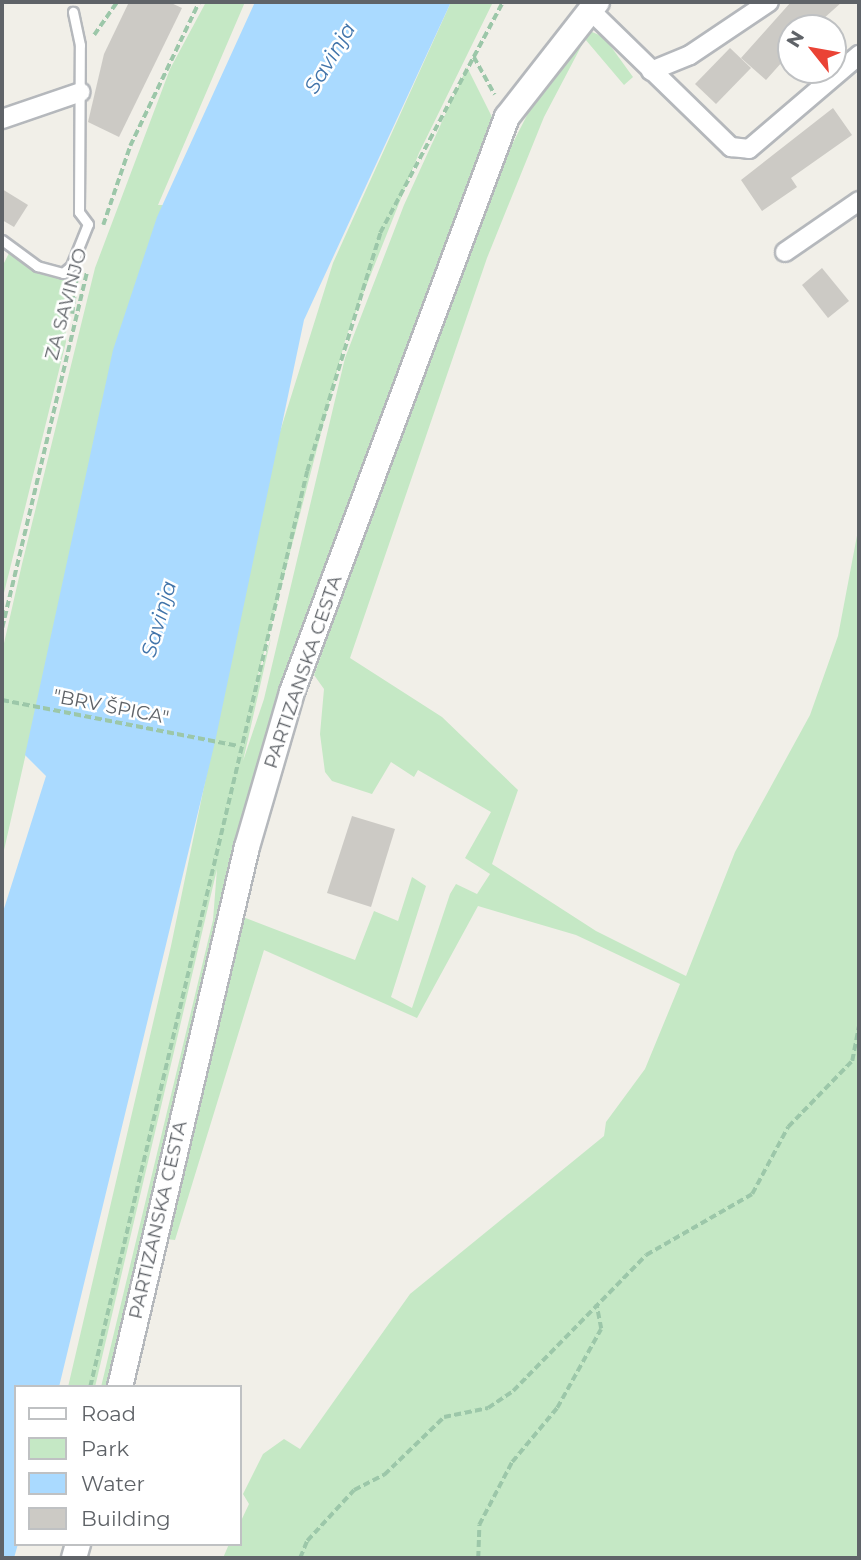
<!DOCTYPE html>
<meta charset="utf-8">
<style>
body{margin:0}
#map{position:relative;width:861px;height:1560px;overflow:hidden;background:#f1efe8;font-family:Montserrat,sans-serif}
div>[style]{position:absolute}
.green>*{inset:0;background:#c5e8c5}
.water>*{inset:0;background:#aadaff}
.building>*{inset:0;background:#cccac5}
.path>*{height:3.5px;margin-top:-1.75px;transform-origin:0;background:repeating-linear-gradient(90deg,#9cc7a9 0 7px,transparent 0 10.5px)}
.roads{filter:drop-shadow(2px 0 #b5b8bc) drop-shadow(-2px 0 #b5b8bc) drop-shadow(0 2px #b5b8bc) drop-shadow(0 -2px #b5b8bc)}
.lane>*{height:9px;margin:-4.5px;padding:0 4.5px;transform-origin:4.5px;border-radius:4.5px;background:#fff}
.street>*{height:18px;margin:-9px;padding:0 9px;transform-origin:9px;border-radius:9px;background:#fff}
.secondary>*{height:24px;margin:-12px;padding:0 12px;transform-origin:12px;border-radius:12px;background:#fff}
span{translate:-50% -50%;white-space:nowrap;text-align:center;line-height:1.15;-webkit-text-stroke:5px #fff;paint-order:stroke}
.street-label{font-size:19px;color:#5f6368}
.water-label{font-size:21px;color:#4174aa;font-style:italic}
.frame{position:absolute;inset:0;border:4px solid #5f6368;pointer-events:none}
.legend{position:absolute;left:14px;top:1385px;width:228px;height:161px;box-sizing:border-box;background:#fff;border:2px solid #bfc1c3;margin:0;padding:9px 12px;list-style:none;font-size:21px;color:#5f6368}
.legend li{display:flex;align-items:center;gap:14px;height:35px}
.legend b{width:35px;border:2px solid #bfc1c3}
.north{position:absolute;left:777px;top:14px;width:70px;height:70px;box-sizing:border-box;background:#fff;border:2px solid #bfc1c3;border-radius:50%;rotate:301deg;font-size:19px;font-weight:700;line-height:28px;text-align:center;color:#5f6368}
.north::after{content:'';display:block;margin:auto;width:24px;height:32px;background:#ea4335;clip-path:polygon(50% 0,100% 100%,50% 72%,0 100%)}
</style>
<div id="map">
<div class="green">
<i style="clip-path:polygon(206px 2px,245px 2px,158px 205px,166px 205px,58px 612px,2px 859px,2px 652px,22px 564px,95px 268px,170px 69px)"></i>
<i style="clip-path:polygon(451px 2px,493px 2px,419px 153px,346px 337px,254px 691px,271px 638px,243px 761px,264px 699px,345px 358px,404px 205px,467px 67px,493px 119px,318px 597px,109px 1387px,101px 1387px,213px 920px,217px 869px,95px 1387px,68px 1387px,171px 946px,273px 454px,333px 263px)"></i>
<i style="clip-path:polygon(585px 29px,604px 37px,633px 77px,624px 85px,585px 39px,544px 117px,487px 258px,350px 658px,442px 717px,518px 790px,492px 864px,596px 931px,686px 976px,735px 852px,810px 715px,838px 636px,859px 525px,859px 1558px,223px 1558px,229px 1544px,240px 1544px,240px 1523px,249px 1504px,243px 1494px,263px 1454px,284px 1439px,300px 1449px,410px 1294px,604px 1136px,606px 1122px,645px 1069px,680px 984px,576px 935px,478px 906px,417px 1018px,264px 950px,175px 1240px,166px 1239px,243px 917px,355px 960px,374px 911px,398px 921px,412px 877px,426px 886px,391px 997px,412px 1008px,450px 894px,456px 884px,477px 894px,490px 874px,465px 858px,491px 812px,418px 770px,414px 777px,391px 762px,372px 794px,332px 781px,325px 772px,320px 734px,324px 689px,314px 675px,493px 182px,547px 76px)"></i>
<i style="clip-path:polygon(9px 253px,34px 270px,64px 279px,66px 342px,2px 601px,2px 267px)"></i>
</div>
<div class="water">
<i style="clip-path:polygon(255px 2px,451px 2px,304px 320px,215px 742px,59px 1387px,16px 1387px,18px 1544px,14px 1558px,2px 1558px,2px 915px,46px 776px,25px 755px,113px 350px,157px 217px)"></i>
</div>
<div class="building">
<i style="clip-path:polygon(129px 2px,169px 2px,182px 8px,119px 137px,88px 122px,104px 54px)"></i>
<i style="clip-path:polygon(791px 2px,842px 2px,813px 28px,791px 28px,791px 52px,766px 80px,741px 58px)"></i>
<i style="clip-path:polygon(730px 48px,751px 68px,716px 104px,695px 84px)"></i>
<i style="clip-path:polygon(833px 108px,852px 135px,791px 178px,797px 187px,762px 211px,741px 180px)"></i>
<i style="clip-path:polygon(2px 189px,28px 205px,14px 227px,2px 220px)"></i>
<i style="clip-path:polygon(822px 268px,849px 301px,828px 318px,802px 285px)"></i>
<i style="clip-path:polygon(352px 816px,395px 829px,371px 907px,327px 893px)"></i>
</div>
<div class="path">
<i style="left:94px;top:35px;width:40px;rotate:-55.1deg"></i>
<i style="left:474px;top:57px;width:43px;rotate:61.1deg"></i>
<i style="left:103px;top:225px;width:83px;rotate:-71.1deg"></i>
<i style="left:130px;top:146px;width:160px;rotate:-64.4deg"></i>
<i style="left:72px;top:314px;width:34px;rotate:-83deg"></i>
<i style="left:2px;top:628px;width:366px;rotate:-76.6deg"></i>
<i style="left:2px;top:700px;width:241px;rotate:11deg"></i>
<i style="left:90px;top:1387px;width:941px;rotate:-76.67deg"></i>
<i style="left:307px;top:471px;width:249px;rotate:-72.9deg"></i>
<i style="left:380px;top:233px;width:262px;rotate:-62deg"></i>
<i style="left:300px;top:1558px;width:18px;rotate:-68deg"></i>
<i style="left:307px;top:1541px;width:69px;rotate:-47.3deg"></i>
<i style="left:354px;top:1490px;width:34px;rotate:-27deg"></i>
<i style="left:384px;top:1475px;width:83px;rotate:-44deg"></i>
<i style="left:444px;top:1417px;width:45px;rotate:-11.6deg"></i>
<i style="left:488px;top:1408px;width:30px;rotate:-34deg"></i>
<i style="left:513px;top:1391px;width:190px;rotate:-45.6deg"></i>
<i style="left:646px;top:1255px;width:122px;rotate:-29.9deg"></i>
<i style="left:752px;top:1194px;width:76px;rotate:-61.8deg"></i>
<i style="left:788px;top:1127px;width:92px;rotate:-45.9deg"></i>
<i style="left:852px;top:1061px;width:37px;rotate:-79deg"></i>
<i style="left:478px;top:1558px;width:33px;rotate:-88deg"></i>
<i style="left:479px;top:1525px;width:71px;rotate:-62.4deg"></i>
<i style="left:512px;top:1462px;width:70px;rotate:-50.2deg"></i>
<i style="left:557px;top:1408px;width:90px;rotate:-60.9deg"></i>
<i style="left:601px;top:1329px;width:25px;rotate:-101deg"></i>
</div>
<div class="roads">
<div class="lane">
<i style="left:2px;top:240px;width:44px;rotate:36.6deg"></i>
<i style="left:37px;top:266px;width:27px;rotate:15deg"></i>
<i style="left:63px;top:273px;width:11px;rotate:-41deg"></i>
<i style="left:71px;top:266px;width:45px;rotate:-68deg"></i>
<i style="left:88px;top:224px;width:15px;rotate:-127deg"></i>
<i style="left:79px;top:212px;width:167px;rotate:-89.7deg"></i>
<i style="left:80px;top:45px;width:34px;rotate:-102deg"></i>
</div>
<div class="street">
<i style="left:590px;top:10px;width:197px;rotate:44.2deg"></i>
<i style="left:731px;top:147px;width:18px;rotate:6deg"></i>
<i style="left:749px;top:149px;width:145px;rotate:-40.5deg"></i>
<i style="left:651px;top:71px;width:42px;rotate:-22.3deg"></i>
<i style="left:690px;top:55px;width:95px;rotate:-33.9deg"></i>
<i style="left:2px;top:119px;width:83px;rotate:-18.9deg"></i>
<i style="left:785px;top:252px;width:90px;rotate:-34.6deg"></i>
</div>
<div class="secondary">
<i style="left:120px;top:1387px;width:555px;rotate:-76.77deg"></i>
<i style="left:247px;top:847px;width:161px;rotate:-73.8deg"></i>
<i style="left:292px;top:692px;width:614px;rotate:-69.5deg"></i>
<i style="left:507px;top:117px;width:146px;rotate:-52deg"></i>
<i style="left:74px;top:1558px;width:15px;rotate:-74deg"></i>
</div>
</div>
<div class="street-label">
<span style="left:66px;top:304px;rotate:-75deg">ZA SAVINJO</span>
<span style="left:303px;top:672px;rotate:-71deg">PARTIZANSKA CESTA</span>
<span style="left:111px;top:707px;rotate:11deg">"BRV ŠPICA"</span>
<span style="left:158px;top:1220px;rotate:-77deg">PARTIZANSKA CESTA</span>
</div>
<div class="water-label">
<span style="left:330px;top:58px;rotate:-59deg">Savinja</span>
<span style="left:159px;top:619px;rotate:-74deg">Savinja</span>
</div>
<div class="frame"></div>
<ul class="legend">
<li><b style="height:9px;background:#fff"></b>Road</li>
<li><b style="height:19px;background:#c5e8c5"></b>Park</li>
<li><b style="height:19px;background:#aadaff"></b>Water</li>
<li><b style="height:19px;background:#cccac5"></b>Building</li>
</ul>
<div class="north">N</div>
</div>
